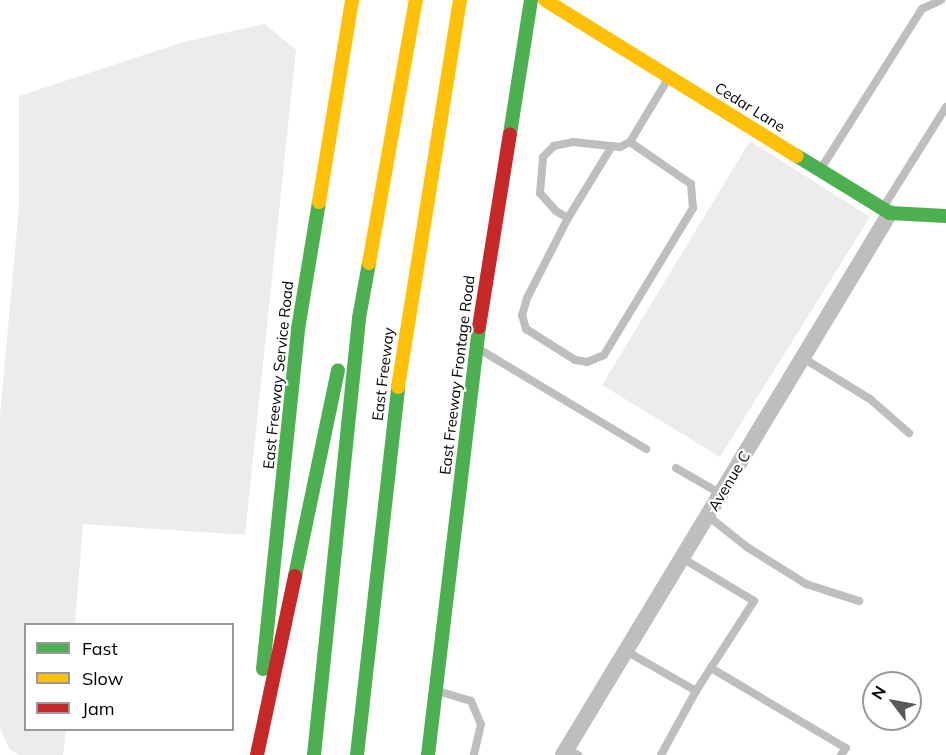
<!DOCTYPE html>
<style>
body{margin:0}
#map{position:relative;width:946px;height:755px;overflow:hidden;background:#fff;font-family:Mulish,sans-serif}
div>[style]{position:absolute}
.green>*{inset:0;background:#ececec}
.lane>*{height:8px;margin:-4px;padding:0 4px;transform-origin:4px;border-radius:4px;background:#bebebe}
.street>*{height:16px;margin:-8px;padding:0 8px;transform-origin:8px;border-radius:8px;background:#bebebe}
.fast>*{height:14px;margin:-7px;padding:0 7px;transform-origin:7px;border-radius:7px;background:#4caf50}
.slow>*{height:14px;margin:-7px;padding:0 7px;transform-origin:7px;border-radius:7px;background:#ffc107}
.jam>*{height:14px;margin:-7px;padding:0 7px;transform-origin:7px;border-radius:7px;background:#c62828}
span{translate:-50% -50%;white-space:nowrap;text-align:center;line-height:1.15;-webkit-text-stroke:4.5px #fff;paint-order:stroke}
.street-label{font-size:15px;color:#000}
.legend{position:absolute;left:24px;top:623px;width:210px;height:108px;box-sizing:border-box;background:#fff;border:2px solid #999;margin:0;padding:8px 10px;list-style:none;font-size:18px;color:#000}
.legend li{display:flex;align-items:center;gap:12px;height:30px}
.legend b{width:30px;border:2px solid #999}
.north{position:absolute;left:862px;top:671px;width:60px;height:60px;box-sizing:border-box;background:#fff;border:2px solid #999;border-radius:50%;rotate:302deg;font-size:16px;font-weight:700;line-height:24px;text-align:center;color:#000}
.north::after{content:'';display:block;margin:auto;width:21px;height:27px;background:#595959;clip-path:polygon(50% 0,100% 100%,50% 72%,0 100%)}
</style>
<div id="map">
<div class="green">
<i style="clip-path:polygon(265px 24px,296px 50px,245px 535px,83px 524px,75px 624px,26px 624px,26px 730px,66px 730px,63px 755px,20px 755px,10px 750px,0 728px,0 415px,19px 207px,19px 96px,183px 42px)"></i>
<i style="clip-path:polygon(750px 141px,870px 217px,720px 457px,602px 385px)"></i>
</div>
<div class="lane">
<i style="left:612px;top:146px;width:84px;rotate:121.4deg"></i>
<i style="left:568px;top:218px;width:14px;rotate:-150deg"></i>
<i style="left:556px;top:211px;width:24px;rotate:-132deg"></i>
<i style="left:540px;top:193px;width:36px;rotate:-85deg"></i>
<i style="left:543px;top:157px;width:16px;rotate:-45deg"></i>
<i style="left:554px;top:146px;width:19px;rotate:-12deg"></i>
<i style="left:573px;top:142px;width:47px;rotate:6.1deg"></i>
<i style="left:620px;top:147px;width:11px;rotate:-27deg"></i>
<i style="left:630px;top:142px;width:74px;rotate:-58.9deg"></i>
<i style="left:822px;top:167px;width:187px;rotate:-57.7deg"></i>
<i style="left:922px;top:9px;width:21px;rotate:-25deg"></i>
<i style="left:884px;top:206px;width:117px;rotate:-57.9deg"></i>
<i style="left:568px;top:218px;width:90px;rotate:117.1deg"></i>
<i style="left:527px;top:298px;width:18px;rotate:106deg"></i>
<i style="left:522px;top:315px;width:15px;rotate:74deg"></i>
<i style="left:526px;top:329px;width:58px;rotate:32.3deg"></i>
<i style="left:575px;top:360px;width:12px;rotate:9deg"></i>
<i style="left:587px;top:362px;width:18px;rotate:-22deg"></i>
<i style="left:604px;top:355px;width:172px;rotate:-58.8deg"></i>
<i style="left:693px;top:208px;width:24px;rotate:-95deg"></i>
<i style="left:691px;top:184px;width:74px;rotate:-145.5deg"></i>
<i style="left:479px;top:349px;width:195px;rotate:30.9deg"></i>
<i style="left:803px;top:358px;width:79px;rotate:31.5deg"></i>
<i style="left:870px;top:399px;width:52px;rotate:41.1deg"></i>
<i style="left:676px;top:468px;width:52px;rotate:30deg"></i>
<i style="left:708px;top:516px;width:50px;rotate:38.5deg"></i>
<i style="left:747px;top:547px;width:70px;rotate:32.1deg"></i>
<i style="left:806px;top:584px;width:56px;rotate:17.8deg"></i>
<i style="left:682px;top:558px;width:84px;rotate:30.8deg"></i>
<i style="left:754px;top:601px;width:107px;rotate:122.8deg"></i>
<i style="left:626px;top:651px;width:81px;rotate:29.7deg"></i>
<i style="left:696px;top:691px;width:73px;rotate:118.7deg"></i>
<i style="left:711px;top:668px;width:157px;rotate:30.7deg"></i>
<i style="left:846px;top:748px;width:9px;rotate:126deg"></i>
<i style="left:438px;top:691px;width:34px;rotate:17deg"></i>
<i style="left:471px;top:701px;width:25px;rotate:67deg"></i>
<i style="left:481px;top:724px;width:32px;rotate:103deg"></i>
<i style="left:567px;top:749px;width:13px;rotate:29deg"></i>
</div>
<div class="street">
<i style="left:563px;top:755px;width:633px;rotate:-58.9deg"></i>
</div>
<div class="fast">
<i style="left:510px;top:134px;width:136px;rotate:-81.1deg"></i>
<i style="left:797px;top:156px;width:109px;rotate:31.5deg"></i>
<i style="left:890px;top:213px;width:56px;rotate:3.1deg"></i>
<i style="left:295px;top:576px;width:210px;rotate:-78.2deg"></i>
<i style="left:263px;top:669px;width:342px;rotate:-84.1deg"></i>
<i style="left:298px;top:329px;width:129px;rotate:-80.6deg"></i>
<i style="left:314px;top:755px;width:439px;rotate:-84.1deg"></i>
<i style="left:359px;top:318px;width:56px;rotate:-79.7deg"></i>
<i style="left:357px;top:755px;width:370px;rotate:-83.6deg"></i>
<i style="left:428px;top:755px;width:431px;rotate:-83.2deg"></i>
</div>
<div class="slow">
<i style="left:545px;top:0;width:296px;rotate:31.8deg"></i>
<i style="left:319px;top:202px;width:205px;rotate:-80.7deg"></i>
<i style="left:369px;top:263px;width:267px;rotate:-79.9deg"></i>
<i style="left:398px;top:387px;width:392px;rotate:-80.9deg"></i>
</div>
<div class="jam">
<i style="left:479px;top:327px;width:195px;rotate:-80.9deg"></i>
<i style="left:257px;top:755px;width:183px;rotate:-78deg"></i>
</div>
<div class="street-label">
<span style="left:750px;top:107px;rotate:32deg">Cedar Lane</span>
<span style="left:383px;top:374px;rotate:-83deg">East Freeway</span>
<span style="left:278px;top:375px;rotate:-84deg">East Freeway Service Road</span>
<span style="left:457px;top:375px;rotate:-83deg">East Freeway Frontage Road</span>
<span style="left:729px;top:481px;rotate:-59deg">Avenue C</span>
</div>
<ul class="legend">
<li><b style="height:8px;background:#4caf50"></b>Fast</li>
<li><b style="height:8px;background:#ffc107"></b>Slow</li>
<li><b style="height:8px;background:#c62828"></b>Jam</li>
</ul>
<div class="north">N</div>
</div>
